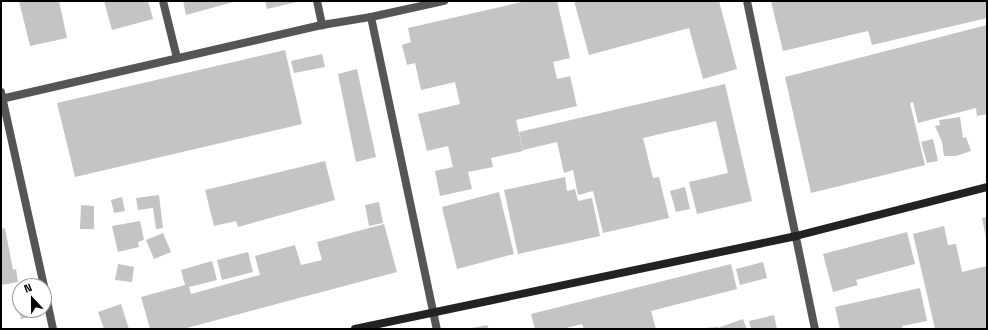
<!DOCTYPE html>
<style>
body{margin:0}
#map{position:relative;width:988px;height:330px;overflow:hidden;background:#fff;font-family:"Space Grotesk",sans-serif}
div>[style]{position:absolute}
.building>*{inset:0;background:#c4c4c4}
.lane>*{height:8px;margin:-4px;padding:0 4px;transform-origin:4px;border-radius:4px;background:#555}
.secondary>*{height:8px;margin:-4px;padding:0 4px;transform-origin:4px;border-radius:4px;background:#222}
span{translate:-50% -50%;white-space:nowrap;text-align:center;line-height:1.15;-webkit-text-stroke:3.5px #fff;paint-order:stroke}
.frame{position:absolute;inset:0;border:2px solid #000;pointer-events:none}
.north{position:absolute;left:12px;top:278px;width:40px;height:40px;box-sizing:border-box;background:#fff;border:1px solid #999;border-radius:50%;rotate:338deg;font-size:11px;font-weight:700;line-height:16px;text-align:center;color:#000}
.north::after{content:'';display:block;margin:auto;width:14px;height:18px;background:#000;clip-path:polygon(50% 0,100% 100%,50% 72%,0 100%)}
</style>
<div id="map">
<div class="building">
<i style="clip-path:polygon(19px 1px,59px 1px,67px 38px,30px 46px)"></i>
<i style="clip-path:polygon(104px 1px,148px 1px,153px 19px,112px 30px)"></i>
<i style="clip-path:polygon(183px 1px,237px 1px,186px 15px)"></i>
<i style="clip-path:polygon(265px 1px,297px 1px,297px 2px,267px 9px)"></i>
<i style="clip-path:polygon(526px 1px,557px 1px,570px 58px,553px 62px,557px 79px,570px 76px,577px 106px,516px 120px,523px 151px,491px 158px,493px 167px,468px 172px,472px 189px,440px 196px,435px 171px,453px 167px,448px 146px,427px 151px,418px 114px,460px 104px,455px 82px,421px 90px,415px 63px,407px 65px,402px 45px,411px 42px,408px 28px)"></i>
<i style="clip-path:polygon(574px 1px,719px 1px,737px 69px,703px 79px,689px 28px,589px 55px)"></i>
<i style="clip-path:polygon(771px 1px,987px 1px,987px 18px,872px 45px,868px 31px,783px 51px)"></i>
<i style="clip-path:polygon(987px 25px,987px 114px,977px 116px,976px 108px,918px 123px,913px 102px,910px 103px,925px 165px,811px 193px,785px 77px)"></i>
<i style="clip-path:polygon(285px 50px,302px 124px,75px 177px,57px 103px)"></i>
<i style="clip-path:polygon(322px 54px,325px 67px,294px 73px,291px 61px)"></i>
<i style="clip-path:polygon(357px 69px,376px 157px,356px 162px,338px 74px)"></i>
<i style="clip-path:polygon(725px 84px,752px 201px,697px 214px,689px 182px,728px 173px,716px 121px,643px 138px,653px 178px,659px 177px,669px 218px,603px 233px,593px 191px,578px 195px,573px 170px,564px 173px,557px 142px,523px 150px,519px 132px)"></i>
<i style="clip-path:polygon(960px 117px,963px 138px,966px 137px,971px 151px,956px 156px,944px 156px,942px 142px,935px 126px,940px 125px,939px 120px)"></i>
<i style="clip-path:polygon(933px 139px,938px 161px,927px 163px,921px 142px)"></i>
<i style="clip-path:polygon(325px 161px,335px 200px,238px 227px,236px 221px,214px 226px,205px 190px)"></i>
<i style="clip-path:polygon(565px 177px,567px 191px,575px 189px,578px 201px,592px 198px,600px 236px,518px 254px,504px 190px)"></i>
<i style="clip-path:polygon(685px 187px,690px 209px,676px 212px,670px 191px)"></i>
<i style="clip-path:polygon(499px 192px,514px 254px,457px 269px,442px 207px)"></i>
<i style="clip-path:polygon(159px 195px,163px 228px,156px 229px,153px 208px,138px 210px,136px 198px)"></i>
<i style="clip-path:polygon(122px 197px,125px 211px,114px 213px,111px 200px)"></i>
<i style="clip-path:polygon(379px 202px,383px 223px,369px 226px,365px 205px)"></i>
<i style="clip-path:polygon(81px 205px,94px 206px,94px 229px,80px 229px)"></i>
<i style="clip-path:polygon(987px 217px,987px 238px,986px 238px,982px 218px)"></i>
<i style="clip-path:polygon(140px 221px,144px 240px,138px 242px,139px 247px,118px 252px,112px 226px)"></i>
<i style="clip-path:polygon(384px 224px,397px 272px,183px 329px,150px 329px,141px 297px,185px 285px,181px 270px,212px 261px,217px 280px,189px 287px,191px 294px,260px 275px,255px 256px,295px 245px,301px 265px,322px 260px,317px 242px)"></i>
<i style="clip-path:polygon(944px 226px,948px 245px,956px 244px,962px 272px,987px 266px,987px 329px,935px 329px,913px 234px)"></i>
<i style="clip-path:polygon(5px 228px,13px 270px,16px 269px,18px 282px,1px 285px,1px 229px)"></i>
<i style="clip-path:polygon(907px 232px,915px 264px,856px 280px,858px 285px,833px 292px,823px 254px)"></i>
<i style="clip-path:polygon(163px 233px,171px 252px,154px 259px,146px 240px)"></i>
<i style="clip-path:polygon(248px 252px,253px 272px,222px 280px,217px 260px)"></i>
<i style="clip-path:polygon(763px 262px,767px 278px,740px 285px,736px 269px)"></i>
<i style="clip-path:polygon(118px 264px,134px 267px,132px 282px,115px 280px)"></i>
<i style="clip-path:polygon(731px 264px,737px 289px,651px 311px,656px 329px,584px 329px,582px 324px,562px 329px,535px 329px,531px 314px)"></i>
<i style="clip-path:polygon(920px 288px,927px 321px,902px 326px,903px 329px,840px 329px,835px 307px)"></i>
<i style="clip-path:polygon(20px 299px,20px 310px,32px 310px,33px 316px,21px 319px,17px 300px)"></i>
<i style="clip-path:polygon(121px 304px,129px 329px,104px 329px,98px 312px)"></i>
<i style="clip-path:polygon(774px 315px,777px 329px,751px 329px,749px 321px)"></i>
<i style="clip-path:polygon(743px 319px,747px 329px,720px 329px,720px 327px)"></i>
<i style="clip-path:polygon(487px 325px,489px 329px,472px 329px,472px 328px)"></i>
<i style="clip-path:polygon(719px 327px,719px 329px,706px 329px,705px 328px)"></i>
</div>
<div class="lane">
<i style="left:163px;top:1px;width:59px;rotate:76.2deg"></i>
<i style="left:317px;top:1px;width:25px;rotate:78deg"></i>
<i style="left:747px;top:1px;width:335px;rotate:78.3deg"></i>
<i style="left:371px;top:17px;width:319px;rotate:78.1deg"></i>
<i style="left:1px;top:92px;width:199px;rotate:77.5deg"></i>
<i style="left:1px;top:99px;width:329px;rotate:-13deg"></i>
<i style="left:322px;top:25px;width:50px;rotate:-9.3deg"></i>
<i style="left:371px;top:17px;width:75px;rotate:-12.4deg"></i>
<i style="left:44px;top:287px;width:43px;rotate:77.9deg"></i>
</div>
<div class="secondary">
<i style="left:355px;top:329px;width:451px;rotate:-11.9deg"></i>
<i style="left:796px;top:236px;width:197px;rotate:-14.4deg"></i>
</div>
<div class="frame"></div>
<div class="north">N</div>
</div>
